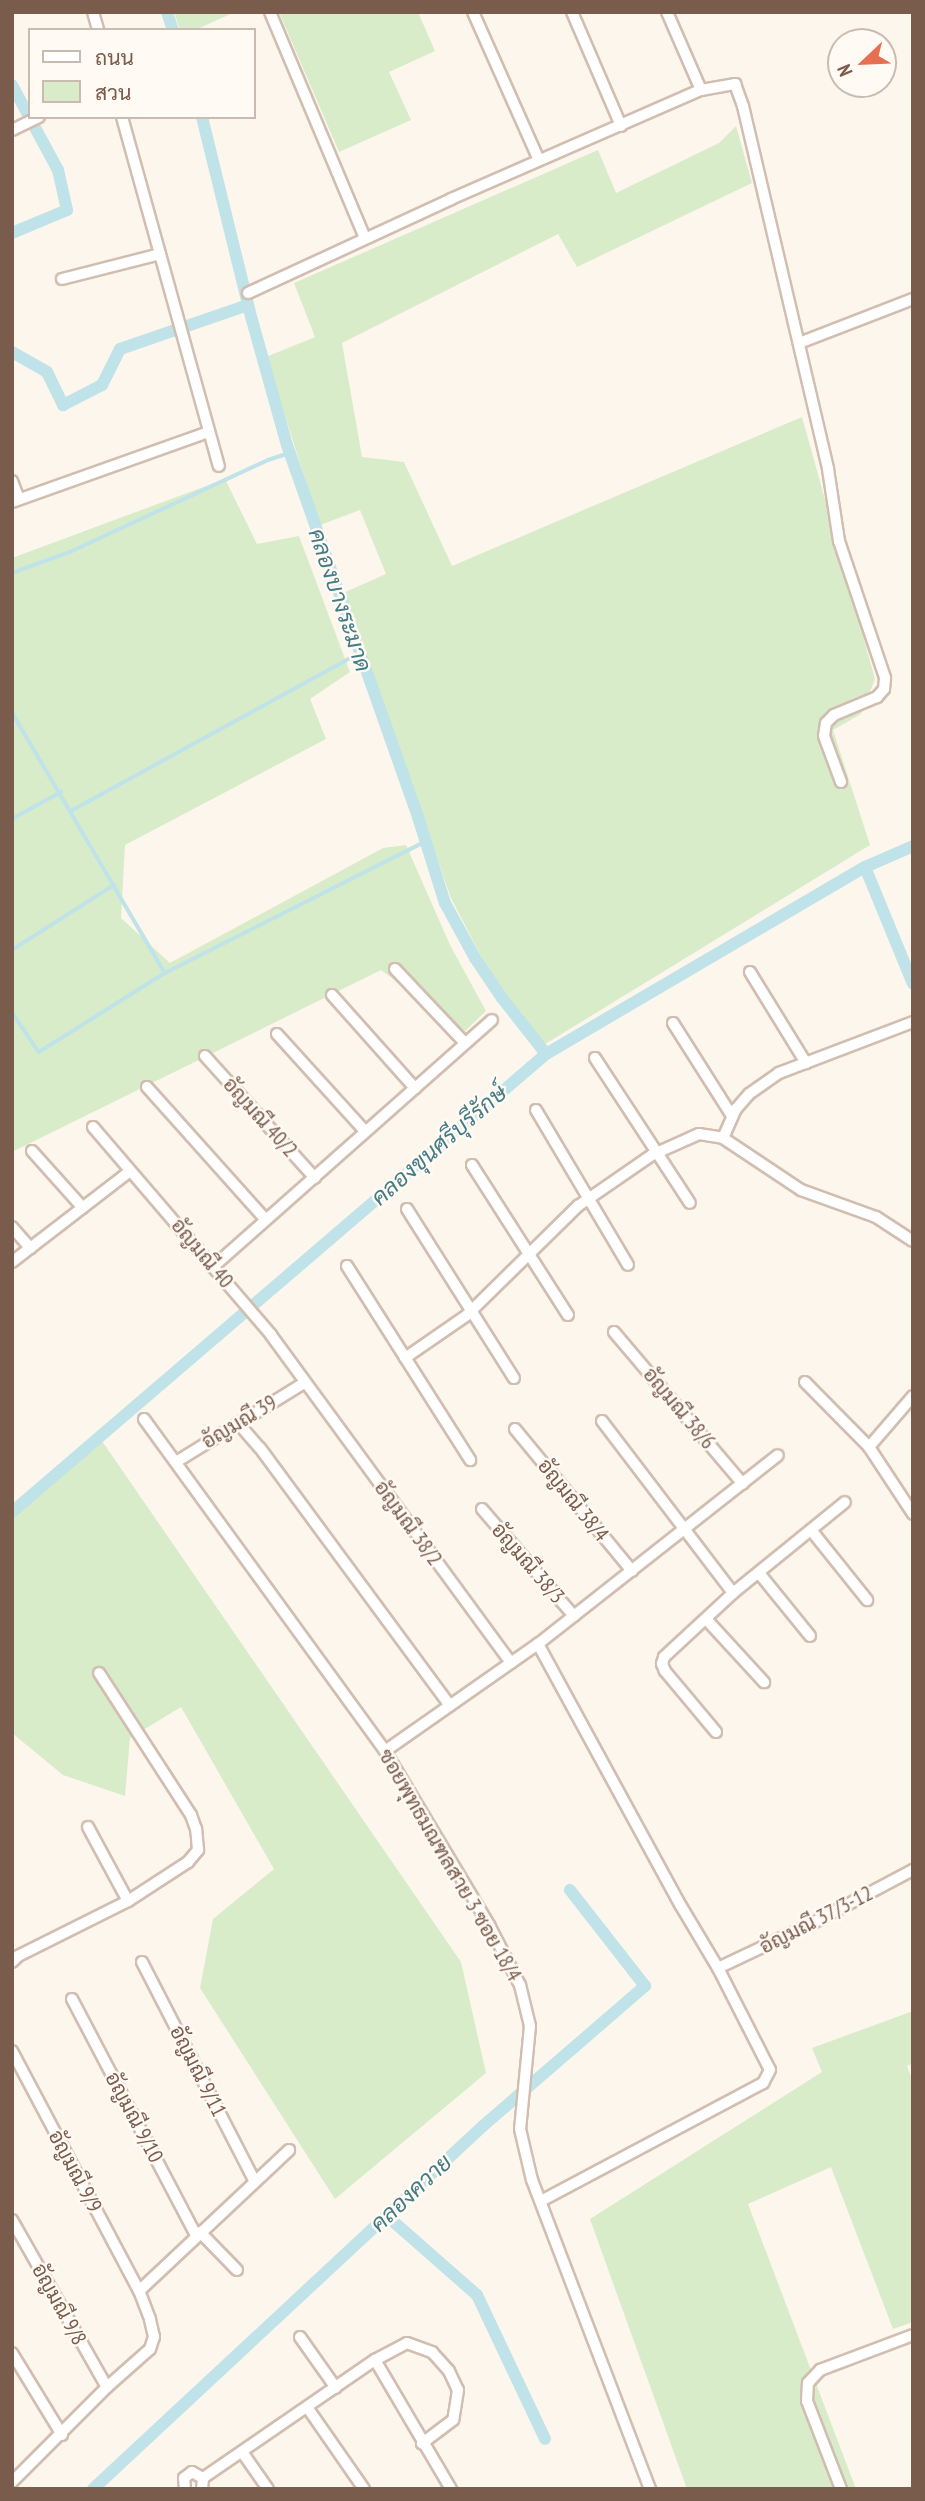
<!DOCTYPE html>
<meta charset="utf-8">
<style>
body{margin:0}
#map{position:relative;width:925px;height:2501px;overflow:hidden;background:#fdf6ec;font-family:"PT Sans Narrow",Sarabun,sans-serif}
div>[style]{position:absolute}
.green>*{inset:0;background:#d8ecc9}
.stream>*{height:3.5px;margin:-1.75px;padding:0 1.75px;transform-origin:1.75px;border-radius:1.75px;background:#bfe3e8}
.canal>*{height:12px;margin:-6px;padding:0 6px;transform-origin:6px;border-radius:6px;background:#bfe3e8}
.roads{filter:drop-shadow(2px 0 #d1beb0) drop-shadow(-2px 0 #d1beb0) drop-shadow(0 2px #d1beb0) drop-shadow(0 -2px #d1beb0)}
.street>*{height:10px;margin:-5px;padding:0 5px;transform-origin:5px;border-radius:5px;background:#fff}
span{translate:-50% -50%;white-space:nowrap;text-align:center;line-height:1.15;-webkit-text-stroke:5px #fffaf3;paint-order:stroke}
.street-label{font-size:21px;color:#7a5c4d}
.water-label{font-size:23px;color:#437c86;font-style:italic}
.frame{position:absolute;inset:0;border:14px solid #7a5c4d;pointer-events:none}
.legend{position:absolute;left:28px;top:28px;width:228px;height:91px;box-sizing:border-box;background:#fffaf3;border:2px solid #cabbb1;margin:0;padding:9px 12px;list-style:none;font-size:21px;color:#7a5c4d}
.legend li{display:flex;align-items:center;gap:14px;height:35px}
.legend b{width:35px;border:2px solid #cabbb1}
.north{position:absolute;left:827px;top:28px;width:70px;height:70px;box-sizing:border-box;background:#fffaf3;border:2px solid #cabbb1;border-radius:50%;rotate:247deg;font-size:19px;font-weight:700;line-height:28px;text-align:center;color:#7a5c4d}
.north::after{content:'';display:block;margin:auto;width:24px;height:32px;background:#e76f51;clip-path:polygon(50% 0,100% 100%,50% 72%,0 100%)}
</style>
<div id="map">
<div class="green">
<i style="clip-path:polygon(174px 12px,235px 12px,195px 30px,180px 30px)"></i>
<i style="clip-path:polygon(279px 12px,418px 12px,435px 51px,389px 72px,411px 120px,339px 152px)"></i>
<i style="clip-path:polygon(736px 126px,752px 183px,577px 267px,558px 234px,342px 343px,362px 457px,404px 462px,452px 566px,802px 417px,875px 679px,861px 714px,833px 730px,870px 845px,537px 1049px,488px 970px,451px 898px,343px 593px,386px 574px,360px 510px,320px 525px,266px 357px,315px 337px,294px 283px,598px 150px,616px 193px,719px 143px)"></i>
<i style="clip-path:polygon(225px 479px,257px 544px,299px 536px,350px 672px,310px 699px,326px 739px,125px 845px,121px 918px,170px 963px,383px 848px,406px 845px,450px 945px,486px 1011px,465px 1031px,381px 970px,12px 1152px,12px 558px)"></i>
<i style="clip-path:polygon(102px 1441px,461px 1962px,486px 2073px,335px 2199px,200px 1988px,213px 1919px,274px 1869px,181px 1707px,130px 1738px,125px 1796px,63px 1775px,12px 1733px,12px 1517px)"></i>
<i style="clip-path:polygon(913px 2011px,913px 2063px,907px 2066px,913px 2082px,913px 2322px,893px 2329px,831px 2167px,748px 2204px,856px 2489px,687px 2489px,590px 2219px,822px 2072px,812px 2048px)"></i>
</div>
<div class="stream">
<i style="left:12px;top:573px;width:62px;rotate:-19.9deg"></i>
<i style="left:70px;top:552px;width:218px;rotate:-24.9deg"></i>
<i style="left:268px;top:460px;width:23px;rotate:-18deg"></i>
<i style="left:12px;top:712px;width:303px;rotate:59.6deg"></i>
<i style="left:71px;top:811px;width:329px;rotate:-28.7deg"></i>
<i style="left:12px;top:819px;width:56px;rotate:-28.9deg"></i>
<i style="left:12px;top:950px;width:121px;rotate:-32.5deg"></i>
<i style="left:12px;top:1012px;width:48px;rotate:56deg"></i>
<i style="left:39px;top:1052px;width:149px;rotate:-32.1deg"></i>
<i style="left:165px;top:973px;width:292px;rotate:-26.8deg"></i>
</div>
<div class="canal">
<i style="left:167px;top:12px;width:19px;rotate:72deg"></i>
<i style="left:12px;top:85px;width:97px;rotate:61.6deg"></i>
<i style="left:58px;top:170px;width:41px;rotate:77.3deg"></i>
<i style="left:67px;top:210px;width:60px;rotate:157.3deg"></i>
<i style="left:202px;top:117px;width:209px;rotate:76.2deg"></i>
<i style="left:252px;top:320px;width:130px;rotate:74.4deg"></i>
<i style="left:287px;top:445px;width:394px;rotate:70.6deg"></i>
<i style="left:418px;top:817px;width:90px;rotate:72.6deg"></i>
<i style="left:445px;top:903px;width:63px;rotate:61.4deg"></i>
<i style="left:475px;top:958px;width:48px;rotate:56deg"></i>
<i style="left:502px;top:998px;width:71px;rotate:51.8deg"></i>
<i style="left:12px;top:352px;width:40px;rotate:29.7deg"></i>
<i style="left:47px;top:372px;width:37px;rotate:64deg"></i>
<i style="left:63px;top:405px;width:44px;rotate:-27.1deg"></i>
<i style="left:102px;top:385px;width:40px;rotate:-63.4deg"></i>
<i style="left:120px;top:349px;width:135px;rotate:-19deg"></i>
<i style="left:865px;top:867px;width:126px;rotate:67.7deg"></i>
<i style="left:12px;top:1512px;width:704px;rotate:-40.62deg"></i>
<i style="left:546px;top:1054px;width:370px;rotate:-30.4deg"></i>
<i style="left:865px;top:867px;width:52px;rotate:-23.6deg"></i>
<i style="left:387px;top:2216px;width:120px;rotate:41.3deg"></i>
<i style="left:477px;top:2295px;width:159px;rotate:64.7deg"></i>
<i style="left:93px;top:2489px;width:534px;rotate:-42.95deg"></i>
<i style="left:484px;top:2125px;width:213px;rotate:-40.8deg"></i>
<i style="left:645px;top:1986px;width:122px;rotate:-128deg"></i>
</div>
<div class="roads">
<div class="street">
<i style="left:93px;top:12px;width:19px;rotate:74deg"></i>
<i style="left:270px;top:12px;width:245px;rotate:67.2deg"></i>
<i style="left:473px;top:12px;width:162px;rotate:66deg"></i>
<i style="left:572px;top:12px;width:124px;rotate:66.7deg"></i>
<i style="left:667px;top:12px;width:85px;rotate:66.4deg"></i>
<i style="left:701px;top:90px;width:35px;rotate:-10deg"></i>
<i style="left:735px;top:84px;width:23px;rotate:70deg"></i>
<i style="left:743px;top:106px;width:373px;rotate:76.8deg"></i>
<i style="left:828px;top:469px;width:73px;rotate:81.3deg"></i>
<i style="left:839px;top:541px;width:145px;rotate:71.4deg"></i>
<i style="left:885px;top:678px;width:11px;rotate:95deg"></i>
<i style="left:884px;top:689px;width:11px;rotate:131deg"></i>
<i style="left:877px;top:697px;width:47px;rotate:157.3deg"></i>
<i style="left:834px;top:715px;width:11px;rotate:135deg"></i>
<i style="left:826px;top:723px;width:13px;rotate:99deg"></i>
<i style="left:824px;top:736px;width:49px;rotate:69.7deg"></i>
<i style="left:122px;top:117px;width:362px;rotate:74.5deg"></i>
<i style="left:12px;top:130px;width:30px;rotate:-26deg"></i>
<i style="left:62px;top:279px;width:101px;rotate:-14.3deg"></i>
<i style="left:248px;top:293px;width:224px;rotate:-24.8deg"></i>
<i style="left:451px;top:199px;width:273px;rotate:-23.6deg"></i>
<i style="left:799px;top:343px;width:122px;rotate:-21.1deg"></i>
<i style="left:12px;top:481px;width:19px;rotate:69deg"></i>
<i style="left:12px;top:502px;width:209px;rotate:-19.6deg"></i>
<i style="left:395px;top:969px;width:102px;rotate:46.6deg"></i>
<i style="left:750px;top:972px;width:107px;rotate:58.4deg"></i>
<i style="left:332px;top:995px;width:125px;rotate:48.3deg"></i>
<i style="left:673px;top:1023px;width:110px;rotate:57.6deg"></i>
<i style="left:277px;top:1034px;width:131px;rotate:47.8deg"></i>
<i style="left:205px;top:1056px;width:164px;rotate:48deg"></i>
<i style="left:595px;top:1058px;width:173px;rotate:56.8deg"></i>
<i style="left:147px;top:1087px;width:178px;rotate:48.2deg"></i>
<i style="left:536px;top:1110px;width:180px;rotate:59.3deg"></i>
<i style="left:93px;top:1127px;width:274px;rotate:49.4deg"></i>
<i style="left:271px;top:1335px;width:406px;rotate:53.8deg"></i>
<i style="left:723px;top:1138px;width:32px;rotate:-66deg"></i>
<i style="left:736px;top:1109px;width:20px;rotate:-49deg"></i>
<i style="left:749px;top:1094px;width:37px;rotate:-35deg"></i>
<i style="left:779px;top:1073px;width:143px;rotate:-20.8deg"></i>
<i style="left:32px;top:1151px;width:76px;rotate:48.2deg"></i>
<i style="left:472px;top:1165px;width:178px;rotate:57.4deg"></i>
<i style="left:407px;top:1209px;width:200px;rotate:57.7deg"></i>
<i style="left:12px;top:1227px;width:28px;rotate:49deg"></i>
<i style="left:12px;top:1262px;width:149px;rotate:-37.6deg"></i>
<i style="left:214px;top:1266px;width:371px;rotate:-41.5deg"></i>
<i style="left:347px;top:1266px;width:230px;rotate:57.6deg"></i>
<i style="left:614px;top:1332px;width:199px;rotate:49.7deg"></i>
<i style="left:405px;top:1358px;width:75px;rotate:-34.7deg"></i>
<i style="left:467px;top:1315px;width:156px;rotate:-44.5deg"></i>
<i style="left:578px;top:1206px;width:90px;rotate:-34.6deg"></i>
<i style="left:652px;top:1155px;width:51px;rotate:-24.1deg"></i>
<i style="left:699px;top:1134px;width:24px;rotate:9deg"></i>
<i style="left:723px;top:1138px;width:94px;rotate:33.7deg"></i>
<i style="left:801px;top:1190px;width:80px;rotate:19.8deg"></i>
<i style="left:876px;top:1217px;width:44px;rotate:33deg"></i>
<i style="left:805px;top:1382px;width:91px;rotate:45.4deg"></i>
<i style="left:869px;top:1447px;width:80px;rotate:56.7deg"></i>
<i style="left:144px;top:1419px;width:410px;rotate:54deg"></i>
<i style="left:385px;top:1751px;width:203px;rotate:59.1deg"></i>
<i style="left:489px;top:1925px;width:68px;rotate:62.7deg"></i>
<i style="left:520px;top:1985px;width:42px;rotate:76.3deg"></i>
<i style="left:530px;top:2026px;width:103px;rotate:95.5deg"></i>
<i style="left:520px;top:2129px;width:52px;rotate:76.8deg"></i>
<i style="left:532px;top:2180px;width:331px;rotate:69.1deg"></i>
<i style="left:602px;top:1421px;width:216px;rotate:52.7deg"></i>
<i style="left:238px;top:1423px;width:33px;rotate:49deg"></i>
<i style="left:260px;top:1448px;width:320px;rotate:53.6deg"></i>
<i style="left:515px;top:1429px;width:184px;rotate:50.5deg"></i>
<i style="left:869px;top:1447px;width:67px;rotate:-49.2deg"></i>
<i style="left:176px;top:1462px;width:150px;rotate:-31.7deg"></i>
<i style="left:482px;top:1509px;width:141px;rotate:49.3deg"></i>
<i style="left:811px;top:1530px;width:90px;rotate:51.3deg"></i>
<i style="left:759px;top:1573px;width:81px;rotate:51deg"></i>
<i style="left:706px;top:1619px;width:86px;rotate:47.4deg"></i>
<i style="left:538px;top:1644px;width:298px;rotate:61.4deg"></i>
<i style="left:681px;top:1906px;width:72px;rotate:59.2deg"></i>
<i style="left:718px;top:1968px;width:114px;rotate:63deg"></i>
<i style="left:770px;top:2070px;width:15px;rotate:118deg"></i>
<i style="left:763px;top:2083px;width:251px;rotate:152deg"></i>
<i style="left:716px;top:1732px;width:80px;rotate:-129.9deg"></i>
<i style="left:665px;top:1671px;width:8px;rotate:-113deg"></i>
<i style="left:662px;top:1664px;width:7px;rotate:-74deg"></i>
<i style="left:664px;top:1657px;width:94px;rotate:-42.8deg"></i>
<i style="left:733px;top:1593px;width:144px;rotate:-39.1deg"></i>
<i style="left:385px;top:1751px;width:187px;rotate:-35deg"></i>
<i style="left:538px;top:1644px;width:305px;rotate:-38.2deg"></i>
<i style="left:88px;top:1827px;width:84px;rotate:61.6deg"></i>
<i style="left:12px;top:1962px;width:8px;rotate:-45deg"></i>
<i style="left:18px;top:1956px;width:123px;rotate:-26.6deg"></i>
<i style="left:128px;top:1901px;width:72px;rotate:-33deg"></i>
<i style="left:188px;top:1862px;width:16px;rotate:-50deg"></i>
<i style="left:198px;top:1850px;width:21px;rotate:-95deg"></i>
<i style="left:196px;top:1829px;width:15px;rotate:-110deg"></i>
<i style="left:191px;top:1815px;width:169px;rotate:-122.9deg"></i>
<i style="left:142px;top:1962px;width:245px;rotate:62.8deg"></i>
<i style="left:718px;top:1968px;width:101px;rotate:-25.3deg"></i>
<i style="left:809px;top:1925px;width:118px;rotate:-27.9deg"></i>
<i style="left:72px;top:1999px;width:267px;rotate:62.3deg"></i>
<i style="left:12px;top:2051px;width:272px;rotate:62.1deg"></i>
<i style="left:12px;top:2220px;width:192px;rotate:60.4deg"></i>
<i style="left:200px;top:2232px;width:53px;rotate:45.8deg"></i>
<i style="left:300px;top:2337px;width:62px;rotate:54.8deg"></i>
<i style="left:12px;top:2353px;width:96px;rotate:58.6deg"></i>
<i style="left:375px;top:2360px;width:150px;rotate:59.5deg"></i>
<i style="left:307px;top:2407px;width:100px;rotate:55.2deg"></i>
<i style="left:242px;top:2452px;width:45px;rotate:54.9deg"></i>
<i style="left:203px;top:2478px;width:209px;rotate:-34.5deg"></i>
<i style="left:375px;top:2360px;width:36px;rotate:-28deg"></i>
<i style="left:407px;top:2343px;width:27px;rotate:20deg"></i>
<i style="left:432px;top:2352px;width:25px;rotate:48deg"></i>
<i style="left:449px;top:2371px;width:21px;rotate:65deg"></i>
<i style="left:458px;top:2390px;width:30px;rotate:99deg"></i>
<i style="left:453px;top:2420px;width:39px;rotate:143deg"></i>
<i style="left:12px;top:2482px;width:134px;rotate:-45deg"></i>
<i style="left:107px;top:2387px;width:57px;rotate:-41.5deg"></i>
<i style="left:150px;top:2349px;width:13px;rotate:-72deg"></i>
<i style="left:154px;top:2337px;width:18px;rotate:-103deg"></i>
<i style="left:150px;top:2319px;width:30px;rotate:-111deg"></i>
<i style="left:139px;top:2291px;width:206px;rotate:-43.2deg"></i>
<i style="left:185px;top:2489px;width:11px;rotate:-95deg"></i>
<i style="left:184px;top:2478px;width:10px;rotate:-37deg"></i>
<i style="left:192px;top:2472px;width:13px;rotate:29deg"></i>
<i style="left:203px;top:2478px;width:11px;rotate:95deg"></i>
<i style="left:841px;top:2489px;width:94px;rotate:-111.1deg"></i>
<i style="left:807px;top:2401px;width:18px;rotate:-87deg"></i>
<i style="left:808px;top:2383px;width:18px;rotate:-47deg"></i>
<i style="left:820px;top:2370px;width:99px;rotate:-20.6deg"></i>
</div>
</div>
<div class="street-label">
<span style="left:260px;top:1117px;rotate:48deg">อัญมณี 40/2</span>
<span style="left:202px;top:1253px;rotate:50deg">อัญมณี 40</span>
<span style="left:679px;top:1408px;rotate:50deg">อัญมณี 38/6</span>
<span style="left:239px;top:1422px;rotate:-31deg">อัญมณี 39</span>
<span style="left:573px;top:1500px;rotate:51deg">อัญมณี 38/4</span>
<span style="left:408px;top:1523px;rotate:54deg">อัญมณี 38/2</span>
<span style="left:528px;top:1563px;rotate:49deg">อัญมณี 38/3</span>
<span style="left:450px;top:1865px;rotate:60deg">ซอยพุทธมณฑลสาย 3 ซอย 18/4</span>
<span style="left:816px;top:1920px;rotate:-27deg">อัญมณี 37/3-12</span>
<span style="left:198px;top:2071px;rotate:63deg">อัญมณี 9/11</span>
<span style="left:134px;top:2117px;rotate:62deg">อัญมณี 9/10</span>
<span style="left:75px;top:2171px;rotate:62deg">อัญมณี 9/9</span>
<span style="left:59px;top:2304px;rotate:61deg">อัญมณี 9/8</span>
</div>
<div class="water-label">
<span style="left:340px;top:600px;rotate:71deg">คลองบางระมาด</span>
<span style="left:439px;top:1145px;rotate:-41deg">คลองขุนศรีบุรีรักษ์</span>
<span style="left:411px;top:2193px;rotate:-43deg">คลองควาย</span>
</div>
<div class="frame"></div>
<ul class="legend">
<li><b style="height:9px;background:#fff"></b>ถนน</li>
<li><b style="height:19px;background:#d8ecc9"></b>สวน</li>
</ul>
<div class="north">N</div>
</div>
